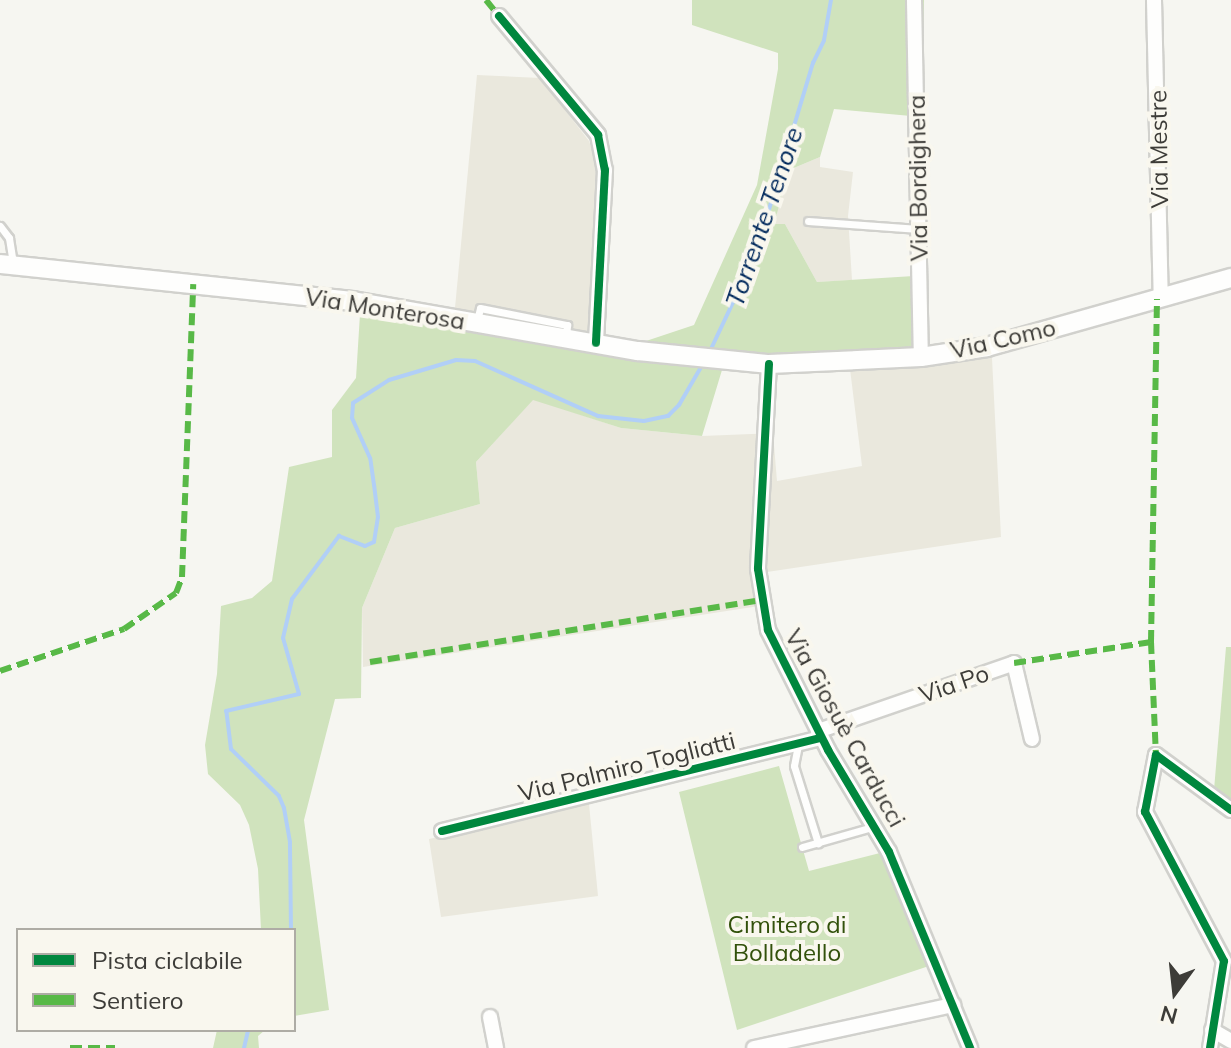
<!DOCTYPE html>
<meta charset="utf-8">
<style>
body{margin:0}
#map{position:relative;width:1231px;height:1048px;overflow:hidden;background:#f6f6f1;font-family:Mulish,sans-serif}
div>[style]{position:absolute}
.built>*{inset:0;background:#eae8dd}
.green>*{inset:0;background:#d0e3bd}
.stream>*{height:4px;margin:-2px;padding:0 2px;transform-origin:2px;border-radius:2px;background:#b1cff7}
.roads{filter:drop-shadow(2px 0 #d1d1cd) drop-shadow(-2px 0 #d1d1cd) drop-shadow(0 2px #d1d1cd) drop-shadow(0 -2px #d1d1cd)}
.lane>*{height:7px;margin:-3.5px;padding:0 3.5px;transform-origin:3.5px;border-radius:3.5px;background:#fefefd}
.street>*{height:14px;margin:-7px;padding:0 7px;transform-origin:7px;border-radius:7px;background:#fefefd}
.secondary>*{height:18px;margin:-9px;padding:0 9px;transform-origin:9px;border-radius:9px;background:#fefefd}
.quiet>*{height:6px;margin-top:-3px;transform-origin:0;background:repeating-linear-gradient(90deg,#58b947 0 12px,transparent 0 18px)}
.cycleway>*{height:8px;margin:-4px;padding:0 4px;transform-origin:4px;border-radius:4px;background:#00873e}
span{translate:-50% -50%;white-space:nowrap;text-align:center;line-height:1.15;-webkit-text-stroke:8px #f9f7ee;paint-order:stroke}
.street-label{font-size:24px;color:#3d3c38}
.park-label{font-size:24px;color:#32510b}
.water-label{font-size:26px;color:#01295c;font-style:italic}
.legend{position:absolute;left:16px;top:928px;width:280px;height:104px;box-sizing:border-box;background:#f9f7ee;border:2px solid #aeaca5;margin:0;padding:10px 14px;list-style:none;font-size:24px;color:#3d3c38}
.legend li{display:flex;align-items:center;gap:16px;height:40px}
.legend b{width:40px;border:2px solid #aeaca5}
.north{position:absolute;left:1135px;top:952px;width:80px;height:80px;-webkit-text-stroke:6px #f9f7ee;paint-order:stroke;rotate:195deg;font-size:22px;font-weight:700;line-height:32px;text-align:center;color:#3d3c38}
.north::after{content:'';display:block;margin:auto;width:28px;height:36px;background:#3d3c38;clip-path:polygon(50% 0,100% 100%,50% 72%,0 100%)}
</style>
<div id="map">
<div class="built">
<i style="clip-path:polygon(477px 75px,540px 78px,589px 141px,599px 170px,588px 350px,453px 329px)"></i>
<i style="clip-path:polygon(820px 157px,820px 167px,853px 172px,848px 216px,852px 280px,817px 282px,785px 224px,773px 224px,789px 170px)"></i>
<i style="clip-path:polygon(992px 358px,1001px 537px,761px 573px,766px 605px,363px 667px,362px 608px,395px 528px,480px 504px,476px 462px,533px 399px,621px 428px,702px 436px,773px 433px,777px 481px,862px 466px,850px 369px)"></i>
<i style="clip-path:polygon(589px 804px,598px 896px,441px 917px,429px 839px)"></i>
</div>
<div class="green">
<i style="clip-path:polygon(692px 0,924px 0,922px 117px,834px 109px,820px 157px,789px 170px,774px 224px,785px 224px,817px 282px,914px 276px,914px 347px,767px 355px,715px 354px,643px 342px,694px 325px,757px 185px,778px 69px,778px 53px,692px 25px)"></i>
<i style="clip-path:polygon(360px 314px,722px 370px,702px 436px,621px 428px,533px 400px,476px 462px,480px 504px,395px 528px,362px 608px,361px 698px,335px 699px,304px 820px,329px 1010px,294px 1016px,294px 930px,261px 930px,258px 869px,249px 825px,240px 805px,208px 774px,205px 745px,217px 674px,221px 606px,252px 598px,272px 581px,289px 467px,332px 457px,332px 410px,356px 378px)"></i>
<i style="clip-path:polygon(1226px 647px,1231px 647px,1231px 807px,1214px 790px)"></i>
<i style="clip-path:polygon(779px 766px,809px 871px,880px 853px,902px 892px,929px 966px,737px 1030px,679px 792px)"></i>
<i style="clip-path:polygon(217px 1030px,265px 1030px,258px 1036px,259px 1048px,213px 1048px)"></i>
</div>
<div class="stream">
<i style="left:710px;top:351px;width:105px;rotate:-64.7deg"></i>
<i style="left:755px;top:256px;width:202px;rotate:-73.3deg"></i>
<i style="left:813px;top:63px;width:25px;rotate:-64deg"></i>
<i style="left:824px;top:40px;width:41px;rotate:-80.1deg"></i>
<i style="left:291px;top:930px;width:88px;rotate:-90.7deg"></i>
<i style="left:290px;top:842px;width:35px;rotate:-100deg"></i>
<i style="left:284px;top:808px;width:13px;rotate:-113deg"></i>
<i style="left:279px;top:796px;width:67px;rotate:-135.6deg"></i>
<i style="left:231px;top:749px;width:38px;rotate:-97deg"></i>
<i style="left:226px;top:711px;width:75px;rotate:-13.1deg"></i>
<i style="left:299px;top:694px;width:58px;rotate:-105.9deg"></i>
<i style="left:283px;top:638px;width:40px;rotate:-77deg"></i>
<i style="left:292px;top:599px;width:79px;rotate:-53.3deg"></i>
<i style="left:339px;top:536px;width:28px;rotate:21deg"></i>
<i style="left:365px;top:546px;width:10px;rotate:-24deg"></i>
<i style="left:374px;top:542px;width:25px;rotate:-81deg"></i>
<i style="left:378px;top:517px;width:32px;rotate:-97deg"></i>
<i style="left:374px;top:485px;width:27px;rotate:-98deg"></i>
<i style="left:370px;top:458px;width:44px;rotate:-114.2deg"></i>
<i style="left:352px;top:418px;width:15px;rotate:-86deg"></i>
<i style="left:353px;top:403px;width:43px;rotate:-32.6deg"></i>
<i style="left:389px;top:380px;width:70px;rotate:-16.6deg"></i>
<i style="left:456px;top:360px;width:19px;rotate:3deg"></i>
<i style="left:475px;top:361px;width:135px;rotate:24.1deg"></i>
<i style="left:598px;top:416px;width:46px;rotate:6.2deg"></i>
<i style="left:644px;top:421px;width:25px;rotate:-12deg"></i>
<i style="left:668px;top:416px;width:16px;rotate:-45deg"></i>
<i style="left:679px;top:405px;width:50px;rotate:-59.8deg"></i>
<i style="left:244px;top:1048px;width:18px;rotate:-77deg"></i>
</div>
<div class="roads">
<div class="lane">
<i style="left:808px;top:221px;width:111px;rotate:4.1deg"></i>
<i style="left:0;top:226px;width:15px;rotate:53deg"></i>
<i style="left:9px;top:238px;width:26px;rotate:81deg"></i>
<i style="left:477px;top:321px;width:13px;rotate:-77deg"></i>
<i style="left:480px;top:308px;width:89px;rotate:11.1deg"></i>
<i style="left:567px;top:325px;width:13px;rotate:94deg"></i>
<i style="left:798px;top:745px;width:21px;rotate:101deg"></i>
<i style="left:794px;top:766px;width:81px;rotate:72.7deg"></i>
<i style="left:802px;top:847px;width:73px;rotate:-15.9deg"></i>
</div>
<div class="street">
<i style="left:914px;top:0;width:357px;rotate:88.9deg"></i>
<i style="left:1154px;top:0;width:298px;rotate:88.7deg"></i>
<i style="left:499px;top:16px;width:155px;rotate:50.2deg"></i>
<i style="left:598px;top:135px;width:36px;rotate:79deg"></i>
<i style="left:605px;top:170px;width:173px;rotate:93deg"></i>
<i style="left:769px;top:364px;width:205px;rotate:93.1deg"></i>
<i style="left:758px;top:569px;width:62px;rotate:80.7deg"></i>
<i style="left:768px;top:630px;width:134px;rotate:63.4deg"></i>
<i style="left:828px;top:750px;width:119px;rotate:59.1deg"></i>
<i style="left:889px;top:852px;width:212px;rotate:67.5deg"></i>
<i style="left:818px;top:731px;width:207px;rotate:-19.1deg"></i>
<i style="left:1014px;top:663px;width:78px;rotate:76.7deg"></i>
<i style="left:442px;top:831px;width:390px;rotate:-13.8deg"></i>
<i style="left:490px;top:1017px;width:32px;rotate:79deg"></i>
<i style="left:1212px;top:1030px;width:22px;rotate:30deg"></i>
<i style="left:754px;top:1048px;width:204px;rotate:-12.2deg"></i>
<i style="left:1210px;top:1048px;width:88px;rotate:-80.9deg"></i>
<i style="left:1224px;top:961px;width:169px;rotate:-117.9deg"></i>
<i style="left:1145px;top:812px;width:58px;rotate:-79.1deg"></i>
<i style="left:1156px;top:755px;width:93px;rotate:36.3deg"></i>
</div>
<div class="secondary">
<i style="left:0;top:264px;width:355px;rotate:6deg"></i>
<i style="left:353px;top:301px;width:289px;rotate:10deg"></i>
<i style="left:638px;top:351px;width:132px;rotate:5.7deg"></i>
<i style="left:769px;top:364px;width:152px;rotate:-2.6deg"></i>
<i style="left:921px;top:357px;width:67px;rotate:-8.6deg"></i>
<i style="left:987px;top:347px;width:254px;rotate:-15.8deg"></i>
</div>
</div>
<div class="quiet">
<i style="left:486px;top:0;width:21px;rotate:51deg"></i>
<i style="left:1151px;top:642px;width:343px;rotate:-89deg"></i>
<i style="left:370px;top:662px;width:395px;rotate:-9deg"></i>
<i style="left:1014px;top:663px;width:139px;rotate:-8.7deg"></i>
<i style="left:1151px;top:642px;width:113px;rotate:87.5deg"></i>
<i style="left:0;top:671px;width:131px;rotate:-18.7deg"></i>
<i style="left:124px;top:629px;width:63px;rotate:-34.7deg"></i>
<i style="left:176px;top:593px;width:17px;rotate:-69deg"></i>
<i style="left:182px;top:577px;width:293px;rotate:-87.8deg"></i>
<i style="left:70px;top:1048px;width:45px"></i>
</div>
<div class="cycleway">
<i style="left:499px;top:16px;width:155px;rotate:50.2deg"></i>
<i style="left:598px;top:135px;width:36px;rotate:79deg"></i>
<i style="left:605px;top:170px;width:173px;rotate:93deg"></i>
<i style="left:769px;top:364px;width:205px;rotate:93.1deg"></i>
<i style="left:758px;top:569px;width:62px;rotate:80.7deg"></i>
<i style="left:768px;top:630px;width:134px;rotate:63.4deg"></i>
<i style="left:828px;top:750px;width:119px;rotate:59.1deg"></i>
<i style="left:889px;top:852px;width:212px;rotate:67.5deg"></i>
<i style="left:442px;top:831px;width:390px;rotate:-13.8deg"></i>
<i style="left:1210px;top:1048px;width:88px;rotate:-80.9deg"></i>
<i style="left:1224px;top:961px;width:169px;rotate:-117.9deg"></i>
<i style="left:1145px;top:812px;width:58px;rotate:-79.1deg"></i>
<i style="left:1156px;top:755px;width:93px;rotate:36.3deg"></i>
</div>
<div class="street-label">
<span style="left:1159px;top:149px;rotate:-91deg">Via Mestre</span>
<span style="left:918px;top:178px;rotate:-91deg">Via Bordighera</span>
<span style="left:385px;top:309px;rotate:9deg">Via Monterosa</span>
<span style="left:1003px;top:339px;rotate:-13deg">Via Como</span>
<span style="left:954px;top:684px;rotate:-19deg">Via Po</span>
<span style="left:845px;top:728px;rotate:61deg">Via Giosuè Carducci</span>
<span style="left:627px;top:767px;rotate:-14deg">Via Palmiro Togliatti</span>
</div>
<div class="park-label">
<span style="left:787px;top:939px">Cimitero di<br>Bolladello</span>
</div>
<div class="water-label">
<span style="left:764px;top:217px;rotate:-71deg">Torrente Tenore</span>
</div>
<ul class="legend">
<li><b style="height:10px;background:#00873e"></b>Pista ciclabile</li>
<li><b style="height:10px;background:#58b947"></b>Sentiero</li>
</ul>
<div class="north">N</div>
</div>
